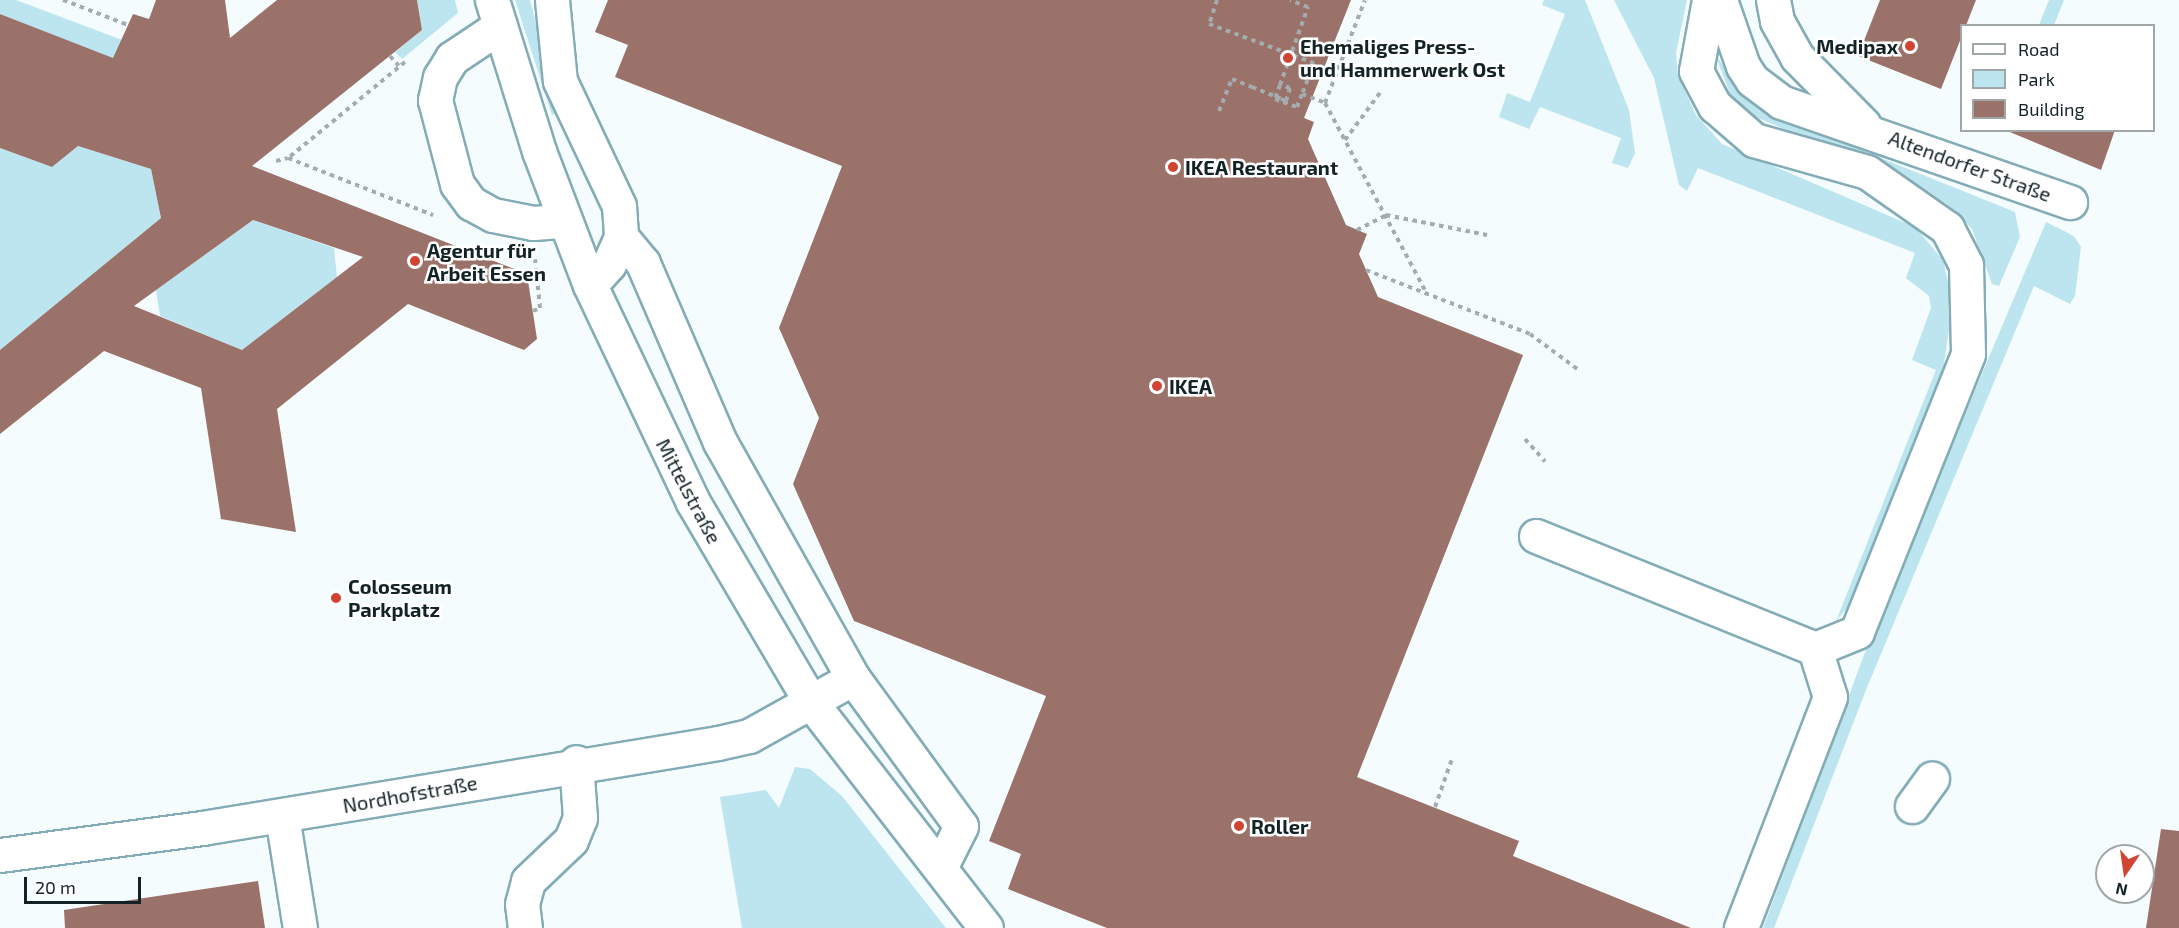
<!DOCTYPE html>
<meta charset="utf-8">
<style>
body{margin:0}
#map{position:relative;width:2179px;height:928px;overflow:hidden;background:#f4fcfe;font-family:"Exo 2",sans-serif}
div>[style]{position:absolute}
.green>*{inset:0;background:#bde5ef}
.building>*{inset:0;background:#9b726a}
.path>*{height:4px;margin-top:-2px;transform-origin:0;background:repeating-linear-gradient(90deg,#a3adb0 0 4.5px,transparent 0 9px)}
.roads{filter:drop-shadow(2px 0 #84acb6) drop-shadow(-2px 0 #84acb6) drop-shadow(0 2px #84acb6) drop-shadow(0 -2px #84acb6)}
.minor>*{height:33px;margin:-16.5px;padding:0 16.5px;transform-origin:16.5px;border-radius:16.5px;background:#fff}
.path-bridge>*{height:4px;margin-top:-2px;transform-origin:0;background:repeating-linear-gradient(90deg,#a3adb0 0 4.5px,transparent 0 9px)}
.dots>*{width:16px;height:16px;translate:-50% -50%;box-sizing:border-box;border:3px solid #fff;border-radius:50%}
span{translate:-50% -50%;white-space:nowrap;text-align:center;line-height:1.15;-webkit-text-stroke:5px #fff;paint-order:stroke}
.poi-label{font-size:20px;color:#122225;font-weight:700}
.left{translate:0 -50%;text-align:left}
.right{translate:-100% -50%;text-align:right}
.street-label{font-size:20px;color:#122225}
.legend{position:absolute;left:1960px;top:24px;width:195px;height:108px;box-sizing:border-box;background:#fff;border:2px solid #a0a7a8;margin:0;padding:8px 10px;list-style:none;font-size:18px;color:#122225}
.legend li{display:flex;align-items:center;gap:12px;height:30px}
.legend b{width:30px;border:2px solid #a0a7a8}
.north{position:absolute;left:2095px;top:844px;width:60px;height:60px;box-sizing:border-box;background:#fff;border:2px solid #a0a7a8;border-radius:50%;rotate:193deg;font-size:16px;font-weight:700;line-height:24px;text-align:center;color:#122225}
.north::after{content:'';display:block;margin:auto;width:21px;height:27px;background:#d04431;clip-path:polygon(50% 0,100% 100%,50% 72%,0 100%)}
.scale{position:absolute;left:24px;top:877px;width:117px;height:27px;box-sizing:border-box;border:3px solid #122225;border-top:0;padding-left:8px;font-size:18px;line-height:21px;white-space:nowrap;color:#122225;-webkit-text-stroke:4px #fff;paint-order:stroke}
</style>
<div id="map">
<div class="green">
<i style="clip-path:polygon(0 0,16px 0,125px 41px,114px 59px,0 14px)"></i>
<i style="clip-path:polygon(417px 0,455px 0,458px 13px,402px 59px,395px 52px,422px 30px)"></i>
<i style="clip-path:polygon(515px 0,530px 0,559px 112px,552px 115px)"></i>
<i style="clip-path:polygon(1544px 0,1585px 0,1629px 110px,1635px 153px,1628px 168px,1612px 163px,1621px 138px,1540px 107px,1529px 129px,1499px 117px,1507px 93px,1530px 102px,1565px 14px,1542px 5px)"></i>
<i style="clip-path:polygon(1614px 0,1687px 0,1676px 53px,1678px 76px,1696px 115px,1722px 144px,1915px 227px,1943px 260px,1953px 303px,1943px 370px,1852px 602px,1836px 621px,1936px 370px,1912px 360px,1931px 308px,1929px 296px,1906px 278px,1915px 253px,1698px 168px,1687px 191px,1679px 185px,1654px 78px)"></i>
<i style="clip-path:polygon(2049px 0,2064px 0,2054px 25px,2039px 25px)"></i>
<i style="clip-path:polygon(1715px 54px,1740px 89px,1772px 114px,2015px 212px,2020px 237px,1999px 286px,1992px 284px,1972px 229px,1947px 204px,1901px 178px,1753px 116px,1730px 94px)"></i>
<i style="clip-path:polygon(78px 146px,151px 169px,161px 218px,0 350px,0 148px,52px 167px)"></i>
<i style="clip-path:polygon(253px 220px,334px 248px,337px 277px,242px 350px,160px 316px,156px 290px)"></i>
<i style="clip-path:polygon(2046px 222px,2074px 236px,2081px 247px,2075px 296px,2070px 304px,2034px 286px,1866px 690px,1774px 928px,1763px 928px,1868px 644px)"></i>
<i style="clip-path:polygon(795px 767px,810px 769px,842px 796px,946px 928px,742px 928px,720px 797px,766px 790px,779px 808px)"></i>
</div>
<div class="building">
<i style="clip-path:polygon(evenodd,156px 0,225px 0,230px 38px,277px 0,417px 0,422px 30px,252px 166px,527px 274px,537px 339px,524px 350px,408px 304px,277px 409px,296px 532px,221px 519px,201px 388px,104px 351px,0 434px,0 350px,161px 218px,151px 169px,78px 146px,52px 167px,0 148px,0 14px,113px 58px,133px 14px,149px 19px,156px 0,253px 220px,363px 257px,242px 350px,134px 306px,253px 220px)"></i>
<i style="clip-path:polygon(608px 0,1351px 0,1304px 118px,1314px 122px,1308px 139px,1346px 225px,1367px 234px,1359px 254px,1378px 297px,1523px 355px,1357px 777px,1519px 841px,1513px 856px,1691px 928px,1107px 928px,1008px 889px,1021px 854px,989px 841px,1046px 696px,854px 621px,793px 484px,819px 418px,779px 328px,842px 166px,615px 77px,628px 45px,595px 32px)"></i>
<i style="clip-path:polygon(1880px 0,1976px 0,1941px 89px,1858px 56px)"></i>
<i style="clip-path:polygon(2005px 130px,2115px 130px,2101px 170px)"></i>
<i style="clip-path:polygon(2161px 829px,2179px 831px,2179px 928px,2146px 928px)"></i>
<i style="clip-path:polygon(258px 881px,265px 928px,65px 928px,64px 910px)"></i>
</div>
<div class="path">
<i style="left:63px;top:0;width:70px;rotate:21deg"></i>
<i style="left:1217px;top:0;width:25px;rotate:108deg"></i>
<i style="left:1209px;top:24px;width:112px;rotate:20.4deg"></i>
<i style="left:1314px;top:63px;width:33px;rotate:111deg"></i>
<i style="left:1302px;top:94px;width:25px;rotate:21deg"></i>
<i style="left:1325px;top:103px;width:217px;rotate:61.9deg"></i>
<i style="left:390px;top:56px;width:13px;rotate:48deg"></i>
<i style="left:405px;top:62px;width:151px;rotate:140.6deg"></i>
<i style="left:288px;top:158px;width:156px;rotate:21.5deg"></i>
<i style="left:1281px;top:99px;width:5px;rotate:22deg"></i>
<i style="left:1286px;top:101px;width:14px;rotate:-73deg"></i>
<i style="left:1290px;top:88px;width:10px;rotate:-163deg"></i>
<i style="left:1280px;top:85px;width:15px;rotate:110deg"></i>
<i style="left:1275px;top:99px;width:23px;rotate:20deg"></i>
<i style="left:1297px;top:107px;width:14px;rotate:-69deg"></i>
<i style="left:1325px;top:103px;width:110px;rotate:-68.8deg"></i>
<i style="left:1219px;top:111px;width:35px;rotate:-68deg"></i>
<i style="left:1232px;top:79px;width:22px;rotate:22deg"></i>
<i style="left:1345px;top:140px;width:62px;rotate:-53.5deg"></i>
<i style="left:276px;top:161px;width:12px;rotate:-14deg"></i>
<i style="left:1357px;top:230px;width:33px;rotate:-27deg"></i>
<i style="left:1386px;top:215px;width:103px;rotate:11.2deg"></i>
<i style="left:1366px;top:270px;width:176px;rotate:21.3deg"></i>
<i style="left:1530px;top:334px;width:62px;rotate:36.5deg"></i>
<i style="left:533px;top:311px;width:8px;rotate:-23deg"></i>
<i style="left:540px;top:308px;width:49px;rotate:-95.8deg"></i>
<i style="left:1525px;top:439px;width:30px;rotate:48deg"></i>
<i style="left:1435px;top:807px;width:51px;rotate:-70.5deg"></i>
</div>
<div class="roads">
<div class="minor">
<i style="left:492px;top:0;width:158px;rotate:72.7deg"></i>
<i style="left:539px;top:151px;width:143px;rotate:69.2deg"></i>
<i style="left:590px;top:285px;width:240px;rotate:64.6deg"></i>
<i style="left:693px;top:502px;width:231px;rotate:59.5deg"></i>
<i style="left:810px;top:701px;width:287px;rotate:52.2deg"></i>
<i style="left:552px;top:0;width:81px;rotate:84.4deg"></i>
<i style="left:560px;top:81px;width:138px;rotate:64.7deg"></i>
<i style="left:619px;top:206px;width:31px;rotate:86deg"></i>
<i style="left:621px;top:237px;width:30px;rotate:114deg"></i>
<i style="left:609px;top:264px;width:28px;rotate:132deg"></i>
<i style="left:1709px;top:0;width:72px;rotate:100.4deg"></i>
<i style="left:1696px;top:71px;width:40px;rotate:62deg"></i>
<i style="left:1715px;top:106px;width:52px;rotate:41.1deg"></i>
<i style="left:1754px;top:140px;width:117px;rotate:15.8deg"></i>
<i style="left:1867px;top:172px;width:98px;rotate:35deg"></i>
<i style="left:1947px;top:228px;width:42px;rotate:62.8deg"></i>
<i style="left:1966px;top:265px;width:89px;rotate:88.7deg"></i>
<i style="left:1968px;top:354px;width:299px;rotate:111.8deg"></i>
<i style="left:1857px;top:632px;width:45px;rotate:158deg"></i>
<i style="left:1720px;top:0;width:70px;rotate:70.8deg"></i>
<i style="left:1743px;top:66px;width:17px;rotate:57deg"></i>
<i style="left:1752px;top:80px;width:36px;rotate:37deg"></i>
<i style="left:1781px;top:102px;width:306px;rotate:19.1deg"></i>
<i style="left:1773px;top:0;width:21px;rotate:79deg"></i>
<i style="left:1777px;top:21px;width:41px;rotate:60.9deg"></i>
<i style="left:1797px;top:57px;width:95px;rotate:45.4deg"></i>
<i style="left:500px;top:26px;width:58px;rotate:146.3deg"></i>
<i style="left:452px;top:58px;width:22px;rotate:122deg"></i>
<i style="left:440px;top:77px;width:24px;rotate:102deg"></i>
<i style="left:435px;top:100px;width:87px;rotate:75.3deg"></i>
<i style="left:457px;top:184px;width:24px;rotate:54deg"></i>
<i style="left:471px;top:203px;width:25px;rotate:29deg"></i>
<i style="left:493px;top:215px;width:41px;rotate:11.3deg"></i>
<i style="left:533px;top:223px;width:32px;rotate:-4deg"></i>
<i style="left:1536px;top:536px;width:301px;rotate:22deg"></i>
<i style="left:1815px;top:649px;width:50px;rotate:72.6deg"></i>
<i style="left:1830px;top:697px;width:248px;rotate:111.1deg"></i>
<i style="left:853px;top:678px;width:183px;rotate:53.9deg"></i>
<i style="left:961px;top:826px;width:47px;rotate:116.6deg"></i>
<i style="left:1912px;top:806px;width:34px;rotate:-54deg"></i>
<i style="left:282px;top:816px;width:113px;rotate:80.9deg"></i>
<i style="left:0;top:855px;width:204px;rotate:-7.6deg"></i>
<i style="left:202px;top:828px;width:523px;rotate:-9.35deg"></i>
<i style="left:718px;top:743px;width:32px;rotate:-13deg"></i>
<i style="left:749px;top:736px;width:119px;rotate:-29.1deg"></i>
<i style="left:853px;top:678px;width:271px;rotate:-119.4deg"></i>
<i style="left:720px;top:442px;width:195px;rotate:-113.3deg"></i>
<i style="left:643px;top:263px;width:34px;rotate:-130deg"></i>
<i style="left:525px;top:928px;width:24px;rotate:-97deg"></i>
<i style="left:522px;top:904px;width:24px;rotate:-75deg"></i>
<i style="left:528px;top:881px;width:59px;rotate:-43.6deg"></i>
<i style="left:571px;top:840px;width:24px;rotate:-68deg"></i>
<i style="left:580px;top:818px;width:56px;rotate:-94.1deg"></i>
</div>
</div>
<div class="path-bridge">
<i style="left:1280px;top:85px;width:83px;rotate:-70.3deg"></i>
<i style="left:1308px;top:7px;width:19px;rotate:-159deg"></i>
<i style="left:1252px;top:87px;width:31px;rotate:22deg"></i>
</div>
<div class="dots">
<i style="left:1910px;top:46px;background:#d04431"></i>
<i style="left:1288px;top:58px;background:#d04431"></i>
<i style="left:1173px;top:167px;background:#d04431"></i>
<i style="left:415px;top:261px;background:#d04431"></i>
<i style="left:1157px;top:386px;background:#d04431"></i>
<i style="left:336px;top:598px;background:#d04431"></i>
<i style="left:1239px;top:826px;background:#d04431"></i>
</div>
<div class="poi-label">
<span class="left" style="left:1300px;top:58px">Ehemaliges Press-<br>und Hammerwerk Ost</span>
<span class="right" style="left:1898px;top:46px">Medipax</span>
<span class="left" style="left:1185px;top:167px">IKEA Restaurant</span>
<span class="left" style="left:427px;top:262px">Agentur für<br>Arbeit Essen</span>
<span class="left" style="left:1169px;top:386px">IKEA</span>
<span class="left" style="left:348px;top:598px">Colosseum<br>Parkplatz</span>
<span class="left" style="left:1251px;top:826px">Roller</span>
</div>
<div class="street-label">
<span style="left:1970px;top:166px;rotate:20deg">Altendorfer Straße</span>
<span style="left:689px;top:491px;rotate:62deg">Mittelstraße</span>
<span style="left:410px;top:794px;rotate:-10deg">Nordhofstraße</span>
</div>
<ul class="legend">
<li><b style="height:8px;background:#fff"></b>Road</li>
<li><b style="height:16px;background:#bde5ef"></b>Park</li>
<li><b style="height:16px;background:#9b726a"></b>Building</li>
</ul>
<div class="north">N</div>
<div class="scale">20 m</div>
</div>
